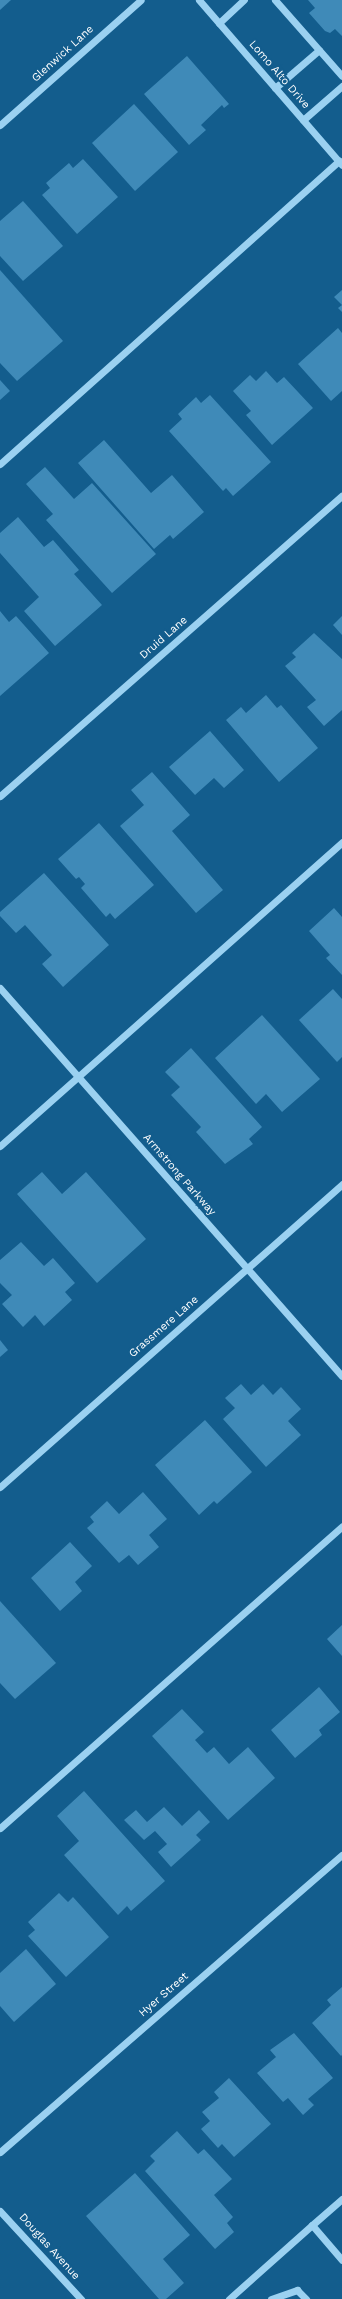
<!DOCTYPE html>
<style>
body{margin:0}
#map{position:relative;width:342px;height:2299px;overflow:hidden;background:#135d8d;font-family:"Work Sans",sans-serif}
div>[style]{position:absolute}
.building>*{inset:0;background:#3f8ab8}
.minor>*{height:7px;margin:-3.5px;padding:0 3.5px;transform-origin:3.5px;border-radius:3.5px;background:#9bd1f1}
span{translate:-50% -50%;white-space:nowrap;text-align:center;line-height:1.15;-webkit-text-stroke:4px #135d8d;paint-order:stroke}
.street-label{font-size:11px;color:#fff}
</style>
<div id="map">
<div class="building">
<i style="clip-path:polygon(0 0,11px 0,0 10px)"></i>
<i style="clip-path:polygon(308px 0,342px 0,342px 36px,335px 29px,330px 33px,325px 31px,309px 13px,315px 8px)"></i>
<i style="clip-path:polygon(187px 56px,229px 104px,224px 108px,222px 105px,201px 125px,206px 130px,189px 145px,144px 94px)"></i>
<i style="clip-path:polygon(134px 104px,178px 152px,135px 191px,92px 143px)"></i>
<i style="clip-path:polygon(83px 159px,118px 197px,77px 234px,42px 195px,50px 188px,46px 183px,69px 163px,73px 168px)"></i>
<i style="clip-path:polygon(23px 201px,63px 246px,23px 281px,0 256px,0 221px)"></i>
<i style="clip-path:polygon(0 270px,63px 341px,17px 381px,0 363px)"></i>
<i style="clip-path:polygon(342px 290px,342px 312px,338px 308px,342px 305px,334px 297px)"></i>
<i style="clip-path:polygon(338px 328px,342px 333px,342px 391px,331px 401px,298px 364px)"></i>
<i style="clip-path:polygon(266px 371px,277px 383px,284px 377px,313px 408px,272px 445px,246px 415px,251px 411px,233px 391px,250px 375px,256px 381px)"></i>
<i style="clip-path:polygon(0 380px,10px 391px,0 400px)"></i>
<i style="clip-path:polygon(210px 395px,271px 462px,233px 496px,226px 488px,223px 491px,169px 431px,182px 419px,178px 414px,196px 397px,201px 403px)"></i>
<i style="clip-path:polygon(104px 440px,151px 493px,172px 475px,204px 512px,173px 539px,170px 535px,154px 549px,78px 463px)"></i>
<i style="clip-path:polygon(45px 467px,74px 499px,92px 483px,156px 554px,112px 593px,46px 520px,53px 514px,26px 484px)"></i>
<i style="clip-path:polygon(18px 517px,44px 547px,53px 540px,79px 570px,74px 574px,102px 605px,55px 646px,24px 611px,39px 597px,0 553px,0 533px)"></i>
<i style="clip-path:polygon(0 611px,9px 622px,16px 616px,49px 653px,0 696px)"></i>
<i style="clip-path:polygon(342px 616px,342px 635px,333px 625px)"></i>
<i style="clip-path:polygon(314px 633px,342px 659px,342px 710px,324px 726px,307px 707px,316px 700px,285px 666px,296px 657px,292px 653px)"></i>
<i style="clip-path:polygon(266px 695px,277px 708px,281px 705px,318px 748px,279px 782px,226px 720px,241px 707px,246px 713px)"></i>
<i style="clip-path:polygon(210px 731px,244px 770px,224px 788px,214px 778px,195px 795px,169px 767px)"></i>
<i style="clip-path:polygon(152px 772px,190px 815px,172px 831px,223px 890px,196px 913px,120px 826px,144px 805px,131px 790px)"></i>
<i style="clip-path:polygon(99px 823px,154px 885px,115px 919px,110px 913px,106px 917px,81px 888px,85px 884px,79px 877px,76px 879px,58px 859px)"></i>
<i style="clip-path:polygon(44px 873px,109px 945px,63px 987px,42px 964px,52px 955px,25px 925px,16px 933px,0 916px,0 912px)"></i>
<i style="clip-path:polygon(334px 908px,342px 917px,342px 975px,326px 958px,330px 955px,309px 931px)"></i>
<i style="clip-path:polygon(333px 989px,342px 999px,342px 1057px,337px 1062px,299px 1020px)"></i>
<i style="clip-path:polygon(262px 1015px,320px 1079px,282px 1112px,266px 1094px,256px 1104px,215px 1058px)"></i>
<i style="clip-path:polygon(191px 1048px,262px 1127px,249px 1139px,253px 1144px,225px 1164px,196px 1132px,201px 1127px,171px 1095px,180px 1087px,165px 1072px)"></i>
<i style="clip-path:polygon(42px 1172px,62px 1194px,86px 1172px,146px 1239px,97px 1283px,17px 1194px)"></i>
<i style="clip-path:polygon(21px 1242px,44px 1266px,53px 1258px,75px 1283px,65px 1292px,72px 1300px,44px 1326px,35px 1315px,23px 1327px,2px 1304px,12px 1295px,0 1283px,0 1260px)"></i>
<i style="clip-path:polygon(0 1340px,8px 1350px,0 1357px)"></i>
<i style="clip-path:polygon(241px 1384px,251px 1395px,263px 1384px,273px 1395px,281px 1387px,301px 1409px,288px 1421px,301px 1435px,266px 1467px,223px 1419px,235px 1408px,225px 1398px)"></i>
<i style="clip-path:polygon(205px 1420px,252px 1472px,217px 1504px,214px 1501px,199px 1515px,155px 1465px)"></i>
<i style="clip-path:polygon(143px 1492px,167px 1519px,149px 1535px,159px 1547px,138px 1565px,129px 1555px,119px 1563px,87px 1528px,94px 1522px,90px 1517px,107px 1501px,119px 1514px)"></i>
<i style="clip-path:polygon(70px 1542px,92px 1566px,75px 1582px,82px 1591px,60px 1611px,31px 1578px)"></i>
<i style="clip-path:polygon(0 1601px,56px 1663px,15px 1699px,0 1683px)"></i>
<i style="clip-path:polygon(342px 1625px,342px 1656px,327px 1639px)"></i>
<i style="clip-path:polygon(319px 1687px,340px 1712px,319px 1730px,322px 1735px,295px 1758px,271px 1730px)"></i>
<i style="clip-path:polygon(182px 1709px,204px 1732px,195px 1740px,207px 1753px,214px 1747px,229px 1764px,248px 1747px,275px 1778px,228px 1820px,152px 1736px)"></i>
<i style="clip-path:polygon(84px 1791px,165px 1881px,131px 1911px,127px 1906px,118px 1915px,64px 1855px,79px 1841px,57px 1816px)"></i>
<i style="clip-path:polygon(164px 1807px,182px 1826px,199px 1810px,210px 1822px,196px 1835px,201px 1840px,171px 1867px,158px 1852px,167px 1844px,155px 1831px,144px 1840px,124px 1820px,136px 1810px,147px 1822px)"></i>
<i style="clip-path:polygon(59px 1893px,68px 1902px,73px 1897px,109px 1937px,66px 1977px,28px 1936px,35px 1930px,28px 1922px)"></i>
<i style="clip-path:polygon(26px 1949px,56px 1984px,14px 2022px,0 2006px,0 1973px)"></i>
<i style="clip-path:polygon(342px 1987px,342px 2055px,341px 2056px,312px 2023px,331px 2005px,327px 2000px)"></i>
<i style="clip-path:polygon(294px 2033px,333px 2078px,308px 2099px,314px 2105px,303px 2115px,288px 2098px,283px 2102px,257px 2073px,276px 2057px,270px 2050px)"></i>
<i style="clip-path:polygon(229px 2078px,271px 2124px,234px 2157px,222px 2144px,218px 2148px,201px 2129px,210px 2121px,202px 2112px,219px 2098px,214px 2092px)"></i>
<i style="clip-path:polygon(177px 2131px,198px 2154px,204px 2149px,232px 2179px,214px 2195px,233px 2217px,227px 2223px,234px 2232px,215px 2249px,145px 2171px,155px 2161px,150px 2156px)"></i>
<i style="clip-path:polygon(135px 2173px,190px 2235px,163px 2259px,184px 2283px,166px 2299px,159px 2299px,86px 2216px)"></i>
</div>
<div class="minor">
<i style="left:199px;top:0;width:218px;rotate:49.1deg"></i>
<i style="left:275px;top:0;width:101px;rotate:48.6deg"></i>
<i style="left:219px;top:23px;width:34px;rotate:-43deg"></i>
<i style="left:275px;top:88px;width:58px;rotate:-40.8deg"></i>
<i style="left:303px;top:120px;width:52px;rotate:-41.1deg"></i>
<i style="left:0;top:125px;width:188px;rotate:-41.6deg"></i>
<i style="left:0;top:464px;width:455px;rotate:-41.8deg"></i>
<i style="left:0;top:796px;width:455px;rotate:-41.3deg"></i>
<i style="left:0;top:988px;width:517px;rotate:48.61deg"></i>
<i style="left:0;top:1146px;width:458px;rotate:-41.6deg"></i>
<i style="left:0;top:1487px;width:457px;rotate:-41.5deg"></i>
<i style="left:0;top:1828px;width:456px;rotate:-41.4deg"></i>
<i style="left:0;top:2152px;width:453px;rotate:-41deg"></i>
<i style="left:342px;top:2199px;width:40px;rotate:139deg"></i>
<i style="left:312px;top:2225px;width:46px;rotate:49.4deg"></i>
<i style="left:0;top:2211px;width:120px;rotate:47.4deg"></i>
<i style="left:229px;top:2299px;width:111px;rotate:-41.7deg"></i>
<i style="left:271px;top:2299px;width:28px;rotate:-19deg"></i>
<i style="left:297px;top:2290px;width:13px;rotate:45deg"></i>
</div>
<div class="street-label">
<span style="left:63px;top:54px;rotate:-42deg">Glenwick Lane</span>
<span style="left:279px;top:75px;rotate:49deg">Lomo Alto Drive</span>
<span style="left:164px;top:638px;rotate:-41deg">Druid Lane</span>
<span style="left:179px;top:1175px;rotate:49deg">Armstrong Parkway</span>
<span style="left:164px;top:1327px;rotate:-41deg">Grassmere Lane</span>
<span style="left:164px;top:1995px;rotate:-41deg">Hyer Street</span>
<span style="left:49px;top:2247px;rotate:48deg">Douglas Avenue</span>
</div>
</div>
